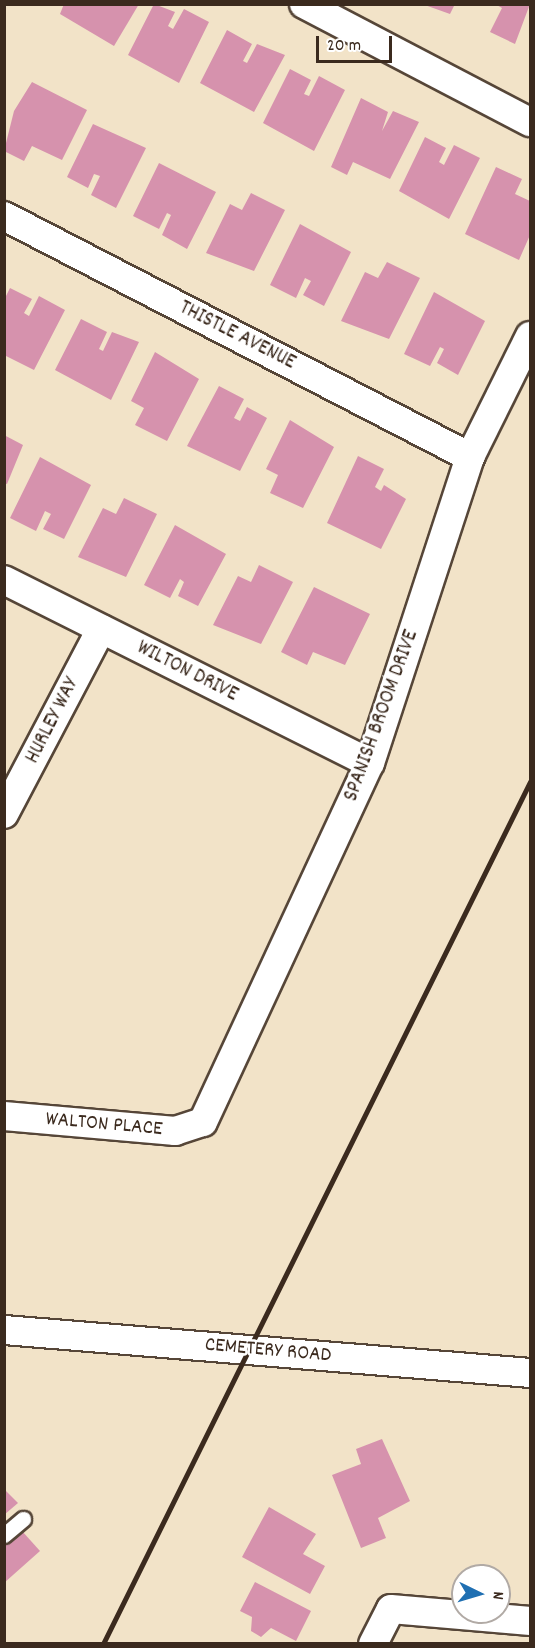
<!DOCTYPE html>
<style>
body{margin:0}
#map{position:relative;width:535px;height:1648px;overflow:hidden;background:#f2e3c8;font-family:Dekko,sans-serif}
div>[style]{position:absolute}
.building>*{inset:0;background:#d692ad}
.roads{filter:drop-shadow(2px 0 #564638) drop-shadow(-2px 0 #564638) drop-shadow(0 2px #564638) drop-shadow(0 -2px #564638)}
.lane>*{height:15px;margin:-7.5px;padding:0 7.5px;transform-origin:7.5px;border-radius:7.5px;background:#fff}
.street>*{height:28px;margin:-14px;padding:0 14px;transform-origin:14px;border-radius:14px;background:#fff}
.rail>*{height:4.5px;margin:-2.25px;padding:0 2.25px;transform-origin:2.25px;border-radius:2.25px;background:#3b2a1e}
span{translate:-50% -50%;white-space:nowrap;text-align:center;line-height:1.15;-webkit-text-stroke:5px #fff;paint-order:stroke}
.street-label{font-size:21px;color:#3b2a1e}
.frame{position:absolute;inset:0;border:6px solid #3b2a1e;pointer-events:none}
.north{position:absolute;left:451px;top:1564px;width:60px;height:60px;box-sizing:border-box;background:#fff;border:2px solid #b1aaa5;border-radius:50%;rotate:95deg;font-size:16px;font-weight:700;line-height:24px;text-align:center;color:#3b2a1e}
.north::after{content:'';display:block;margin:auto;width:21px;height:27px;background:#1f6fb2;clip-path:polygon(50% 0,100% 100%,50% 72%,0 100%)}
.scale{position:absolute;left:316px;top:36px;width:76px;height:27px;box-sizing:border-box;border:3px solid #3b2a1e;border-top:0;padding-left:8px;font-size:18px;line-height:21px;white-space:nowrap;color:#3b2a1e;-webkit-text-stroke:4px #fff;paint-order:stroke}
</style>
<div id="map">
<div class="building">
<i style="clip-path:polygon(64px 4px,139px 4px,114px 46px,60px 14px)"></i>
<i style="clip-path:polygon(154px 4px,175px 12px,168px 26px,173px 29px,184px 9px,209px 22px,179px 83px,128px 55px)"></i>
<i style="clip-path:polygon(422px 4px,455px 4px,450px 14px)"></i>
<i style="clip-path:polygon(495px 4px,530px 4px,515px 44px,490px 32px,502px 8px)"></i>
<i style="clip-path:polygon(227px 30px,252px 44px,243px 61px,247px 63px,257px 44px,285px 55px,254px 112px,200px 83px)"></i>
<i style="clip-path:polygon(290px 69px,311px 80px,304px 94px,309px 96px,319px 76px,345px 90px,314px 151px,263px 123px)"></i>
<i style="clip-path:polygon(32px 82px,87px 110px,62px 160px,32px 146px,24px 161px,4px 151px,14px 111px)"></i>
<i style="clip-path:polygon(361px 98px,388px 112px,382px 131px,393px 111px,419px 122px,390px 179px,353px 162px,347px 175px,331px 167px)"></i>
<i style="clip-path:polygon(93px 124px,146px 148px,116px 208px,91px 195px,100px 176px,94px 174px,88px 188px,67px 177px)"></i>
<i style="clip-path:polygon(425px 137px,446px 148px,439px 162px,444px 165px,454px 145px,480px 158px,449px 219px,399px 191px)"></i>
<i style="clip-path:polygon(159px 163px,216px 192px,187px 249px,162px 235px,171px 215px,167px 213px,159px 229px,133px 216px)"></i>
<i style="clip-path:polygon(496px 167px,522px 179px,515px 194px,530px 201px,530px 235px,519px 260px,465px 234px)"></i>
<i style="clip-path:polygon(251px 193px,285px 210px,254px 271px,206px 253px,230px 204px,242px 210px)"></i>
<i style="clip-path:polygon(300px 224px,351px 252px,324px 306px,303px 295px,311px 281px,305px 278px,296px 298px,270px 285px)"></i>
<i style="clip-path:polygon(387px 262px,420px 278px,389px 339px,341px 321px,365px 272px,378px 278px)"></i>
<i style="clip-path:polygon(10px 288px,32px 299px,24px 313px,29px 316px,39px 296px,65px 310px,34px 370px,4px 355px,4px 300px)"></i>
<i style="clip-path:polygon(434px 292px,485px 321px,458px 375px,437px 363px,444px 349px,440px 347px,430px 366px,404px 354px)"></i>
<i style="clip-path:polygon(81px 319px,107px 332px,99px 349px,103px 351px,112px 332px,139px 342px,111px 400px,55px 370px)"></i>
<i style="clip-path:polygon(155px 352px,199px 379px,167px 441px,135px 425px,144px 408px,131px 401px)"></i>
<i style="clip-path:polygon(219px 386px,244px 399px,234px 418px,240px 421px,247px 407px,267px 418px,240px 471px,187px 446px)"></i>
<i style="clip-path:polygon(290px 420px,334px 447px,303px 508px,270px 493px,278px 475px,266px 469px)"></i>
<i style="clip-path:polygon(4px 435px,23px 445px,7px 484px,4px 483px)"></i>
<i style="clip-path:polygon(358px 456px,384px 469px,375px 487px,381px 491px,384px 485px,406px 499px,381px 549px,327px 523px)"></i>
<i style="clip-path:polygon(40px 457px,91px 485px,64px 539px,43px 529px,51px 514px,45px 511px,36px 531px,10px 518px)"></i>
<i style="clip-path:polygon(124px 498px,157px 514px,126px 577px,78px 557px,103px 508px,116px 514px)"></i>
<i style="clip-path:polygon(175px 525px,226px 554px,198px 606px,178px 596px,184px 582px,180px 579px,170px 598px,144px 585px)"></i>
<i style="clip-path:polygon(259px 565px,293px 582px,261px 644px,213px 625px,238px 576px,251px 582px)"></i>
<i style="clip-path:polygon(314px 587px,370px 614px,345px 665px,313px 652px,307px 665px,281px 652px)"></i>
<i style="clip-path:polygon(382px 1439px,410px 1501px,378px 1518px,386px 1538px,361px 1548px,332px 1475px,361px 1464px,356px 1449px)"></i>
<i style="clip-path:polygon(4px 1489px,18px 1503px,4px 1515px)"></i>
<i style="clip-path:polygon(269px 1507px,316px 1534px,303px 1554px,325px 1566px,310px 1594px,242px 1557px)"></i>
<i style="clip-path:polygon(22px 1531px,40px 1551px,4px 1583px,4px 1546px)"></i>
<i style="clip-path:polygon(255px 1582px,311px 1611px,296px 1641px,271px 1628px,261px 1637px,251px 1631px,252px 1617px,240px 1611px)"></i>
</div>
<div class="roads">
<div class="lane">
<i style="left:4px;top:1535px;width:25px;rotate:-40deg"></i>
</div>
<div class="street">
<i style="left:304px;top:4px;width:255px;rotate:27.6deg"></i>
<i style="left:4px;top:216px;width:525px;rotate:27.35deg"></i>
<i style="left:4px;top:580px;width:409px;rotate:26.6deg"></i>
<i style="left:4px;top:814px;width:209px;rotate:-62.3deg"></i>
<i style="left:4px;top:1116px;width:172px;rotate:5deg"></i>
<i style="left:175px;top:1131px;width:29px;rotate:-18deg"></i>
<i style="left:203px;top:1122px;width:396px;rotate:-65.1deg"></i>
<i style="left:370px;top:763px;width:322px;rotate:-71.9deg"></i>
<i style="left:470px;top:457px;width:135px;rotate:-63.6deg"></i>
<i style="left:4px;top:1330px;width:528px;rotate:4.67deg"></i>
<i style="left:373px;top:1644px;width:39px;rotate:-63deg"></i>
<i style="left:391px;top:1609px;width:140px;rotate:4.9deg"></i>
</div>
</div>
<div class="rail">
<i style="left:103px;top:1644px;width:962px;rotate:-63.65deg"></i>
</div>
<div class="street-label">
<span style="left:237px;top:336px;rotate:27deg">THISTLE AVENUE</span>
<span style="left:187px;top:672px;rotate:27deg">WILTON DRIVE</span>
<span style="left:382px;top:716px;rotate:-70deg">SPANISH BROOM DRIVE</span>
<span style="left:53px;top:721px;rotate:-63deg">HURLEY WAY</span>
<span style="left:104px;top:1125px;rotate:5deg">WALTON PLACE</span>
<span style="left:268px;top:1351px;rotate:5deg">CEMETERY ROAD</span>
</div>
<div class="frame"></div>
<div class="north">N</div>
<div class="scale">20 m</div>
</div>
